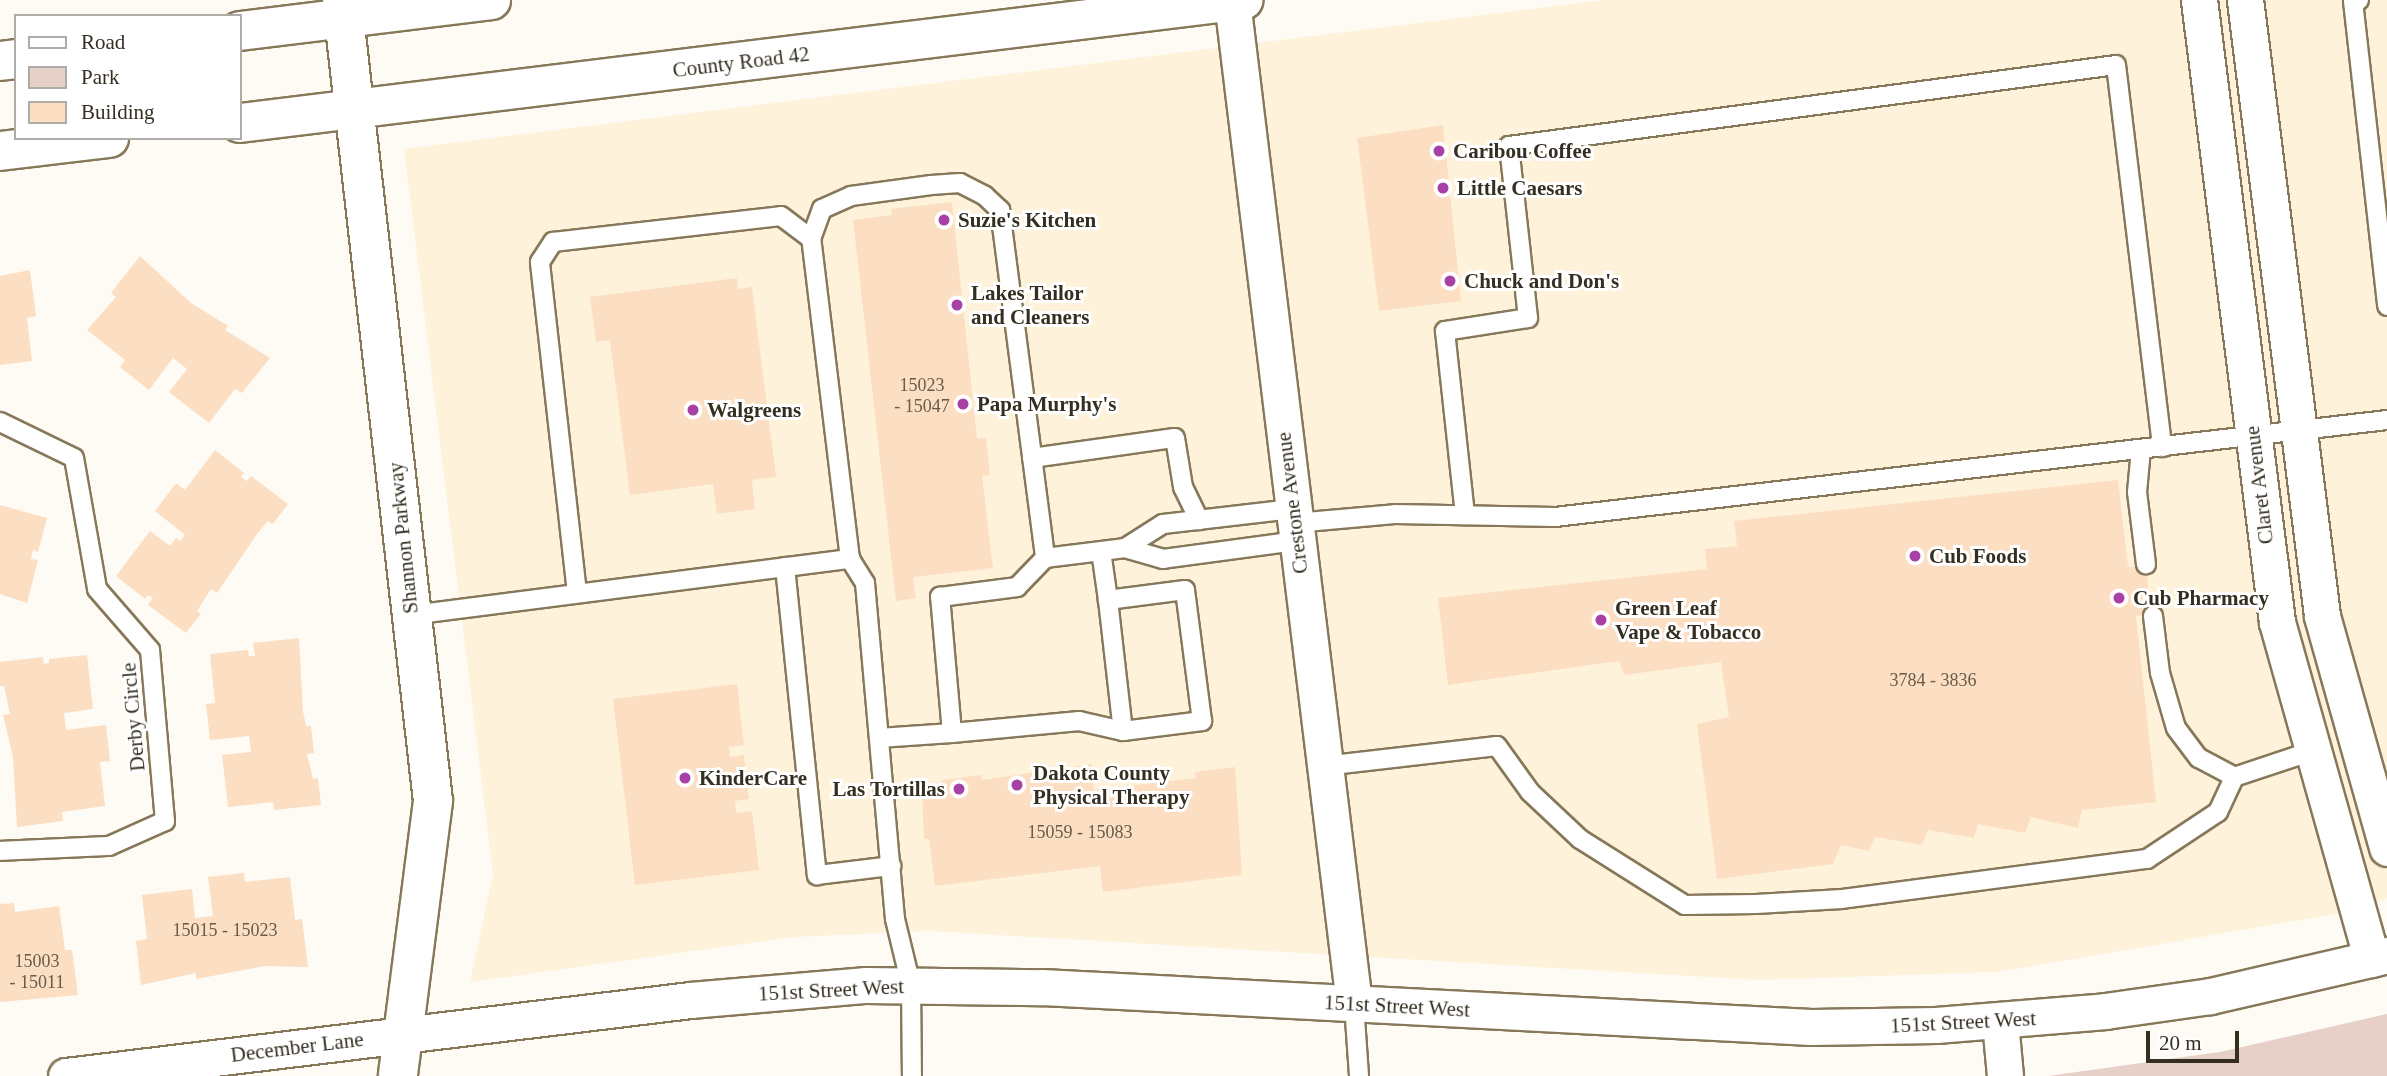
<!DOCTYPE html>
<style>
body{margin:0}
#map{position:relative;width:2387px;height:1076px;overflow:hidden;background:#fefbf5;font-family:"Times New Roman",serif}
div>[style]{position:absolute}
.built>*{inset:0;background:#fef3da}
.green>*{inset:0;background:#e6d0c8}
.building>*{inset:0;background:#fcdec3}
.roads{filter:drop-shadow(2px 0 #867859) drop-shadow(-2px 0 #867859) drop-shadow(0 2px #867859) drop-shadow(0 -2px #867859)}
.lane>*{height:18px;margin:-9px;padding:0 9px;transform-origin:9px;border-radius:9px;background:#fff}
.street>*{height:35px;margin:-17.5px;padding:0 17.5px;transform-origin:17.5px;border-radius:17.5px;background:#fff}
.secondary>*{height:38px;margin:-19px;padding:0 19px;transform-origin:19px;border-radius:19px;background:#fff}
.highway>*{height:38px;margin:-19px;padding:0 19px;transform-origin:19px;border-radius:19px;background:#fff}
.dots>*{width:19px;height:19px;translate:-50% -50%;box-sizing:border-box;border:4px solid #fff;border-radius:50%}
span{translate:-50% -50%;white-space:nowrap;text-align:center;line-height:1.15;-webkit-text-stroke:6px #fff;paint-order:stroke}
.number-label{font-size:18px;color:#675b4a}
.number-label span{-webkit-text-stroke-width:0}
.street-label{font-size:21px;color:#352f21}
.poi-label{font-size:21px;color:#352f21;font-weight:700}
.left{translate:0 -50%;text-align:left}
.right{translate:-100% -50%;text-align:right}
.legend{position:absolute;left:14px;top:14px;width:228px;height:126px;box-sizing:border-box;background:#fff;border:2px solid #aeaca6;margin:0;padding:9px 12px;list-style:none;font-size:21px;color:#352f21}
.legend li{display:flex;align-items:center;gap:14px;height:35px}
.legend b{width:35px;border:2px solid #aeaca6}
.scale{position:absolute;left:2146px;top:1031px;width:93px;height:32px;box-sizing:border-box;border:4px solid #352f21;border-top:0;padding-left:9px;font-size:21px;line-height:24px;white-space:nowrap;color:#352f21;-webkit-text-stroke:5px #fff;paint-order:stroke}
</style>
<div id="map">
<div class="built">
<i style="clip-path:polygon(1602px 0,2387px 0,2387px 899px,2336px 914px,1997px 972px,1758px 980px,930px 931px,794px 937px,470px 982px,493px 874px,404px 149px)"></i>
</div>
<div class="green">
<i style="clip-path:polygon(2387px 1014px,2387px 1076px,2048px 1076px,2220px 1052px)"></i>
</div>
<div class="building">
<i style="clip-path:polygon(1443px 125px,1461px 301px,1379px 311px,1357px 138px)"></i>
<i style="clip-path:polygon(952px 202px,977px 439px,986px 438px,990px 475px,982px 476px,993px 568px,913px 577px,916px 598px,896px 601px,853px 220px,892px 215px,891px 209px)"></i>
<i style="clip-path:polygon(140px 256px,191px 303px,228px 326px,225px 330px,270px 358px,242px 393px,235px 389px,209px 423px,169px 392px,187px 369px,173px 358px,149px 390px,120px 367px,125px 360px,87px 330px,116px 297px,111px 293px)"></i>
<i style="clip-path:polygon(30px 270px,36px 316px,27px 318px,32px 361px,0 365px,0 276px)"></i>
<i style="clip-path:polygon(737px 278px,738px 289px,752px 287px,776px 477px,752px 480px,755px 509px,717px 514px,713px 484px,630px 495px,610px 340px,596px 342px,590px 297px)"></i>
<i style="clip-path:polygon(215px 450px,244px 473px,241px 477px,247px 481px,251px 476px,288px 504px,273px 524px,268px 521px,257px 534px,217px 593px,211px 589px,197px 611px,201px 614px,186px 633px,148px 605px,153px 598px,148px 595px,145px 599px,116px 576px,150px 531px,170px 546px,176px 538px,180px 541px,185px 535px,155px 511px,176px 483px,185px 490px)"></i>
<i style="clip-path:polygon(2118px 480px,2128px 567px,2146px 566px,2151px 614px,2136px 616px,2156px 802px,2082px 810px,2078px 828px,2031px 817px,2025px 833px,1978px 824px,1974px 838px,1928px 830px,1922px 845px,1875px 837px,1869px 851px,1841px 845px,1833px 864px,1717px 879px,1697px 724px,1729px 717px,1721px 662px,1624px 675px,1619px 661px,1448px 685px,1438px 598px,1707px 569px,1705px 549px,1737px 546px,1734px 521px)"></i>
<i style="clip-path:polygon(0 505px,47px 518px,38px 552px,33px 550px,31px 559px,38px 560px,27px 603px,0 594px)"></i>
<i style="clip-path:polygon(299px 638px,303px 711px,306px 726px,311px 726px,314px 753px,307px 754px,313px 779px,318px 778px,321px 805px,274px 810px,273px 802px,228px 807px,222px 755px,251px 752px,249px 736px,210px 740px,206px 704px,215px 703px,210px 654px,248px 650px,249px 656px,255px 656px,253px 643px)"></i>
<i style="clip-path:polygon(87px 655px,93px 709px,64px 713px,66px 730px,106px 725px,110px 761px,100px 762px,105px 806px,62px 812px,63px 821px,17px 827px,13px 757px,3px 715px,10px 714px,4px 686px,0 686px,0 662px,43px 657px,44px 664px,49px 663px,49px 659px)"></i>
<i style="clip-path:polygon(737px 684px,744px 745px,729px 747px,730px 757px,744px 755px,749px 799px,735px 801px,736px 813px,752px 811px,759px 870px,635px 885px,613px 699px)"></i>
<i style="clip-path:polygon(1091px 764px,1094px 790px,1196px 778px,1195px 772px,1235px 767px,1242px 875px,1103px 892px,1100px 866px,935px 886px,929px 839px,924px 839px,922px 787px,943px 785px,942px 780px,981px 775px,982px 780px)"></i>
<i style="clip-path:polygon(244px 873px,245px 882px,290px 877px,295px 920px,302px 919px,308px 967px,265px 966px,196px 979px,196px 973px,141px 985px,136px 941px,147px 939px,142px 895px,192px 889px,195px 918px,213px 916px,208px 877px)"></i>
<i style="clip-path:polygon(14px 903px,15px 912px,59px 906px,65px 950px,72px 950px,78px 995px,0 1002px,0 904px)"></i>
</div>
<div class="roads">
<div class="lane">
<i style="left:2359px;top:0;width:6px;rotate:171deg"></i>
<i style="left:2353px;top:1px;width:307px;rotate:83.6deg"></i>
<i style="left:0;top:422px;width:82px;rotate:25.9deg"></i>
<i style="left:74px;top:458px;width:133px;rotate:80deg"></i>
<i style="left:97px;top:589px;width:81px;rotate:49deg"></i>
<i style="left:150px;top:650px;width:172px;rotate:85deg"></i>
<i style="left:165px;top:821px;width:61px;rotate:155.9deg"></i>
<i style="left:109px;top:846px;width:109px;rotate:177.4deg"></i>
<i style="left:2141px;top:449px;width:43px;rotate:95.3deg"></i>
<i style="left:2137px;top:492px;width:73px;rotate:82.9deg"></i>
<i style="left:1032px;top:458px;width:144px;rotate:-8deg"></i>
<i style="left:1175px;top:438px;width:50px;rotate:80.7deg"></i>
<i style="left:1183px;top:487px;width:37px;rotate:64deg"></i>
<i style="left:1465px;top:515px;width:185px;rotate:-96.2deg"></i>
<i style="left:1445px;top:331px;width:84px;rotate:-8.9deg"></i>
<i style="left:1528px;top:318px;width:173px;rotate:-96.3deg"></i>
<i style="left:1509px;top:146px;width:612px;rotate:-7.6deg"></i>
<i style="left:2116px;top:65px;width:385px;rotate:83.1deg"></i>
<i style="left:1295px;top:523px;width:100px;rotate:-5.1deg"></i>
<i style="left:1395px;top:514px;width:160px;rotate:1.1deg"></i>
<i style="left:1555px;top:517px;width:838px;rotate:-6.65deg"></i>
<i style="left:1125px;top:548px;width:40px;rotate:16deg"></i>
<i style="left:1163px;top:559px;width:134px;rotate:-7.7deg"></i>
<i style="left:850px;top:559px;width:28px;rotate:58deg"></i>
<i style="left:865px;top:583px;width:337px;rotate:84.9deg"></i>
<i style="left:895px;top:919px;width:68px;rotate:76.4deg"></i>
<i style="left:911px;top:985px;width:91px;rotate:89.4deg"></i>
<i style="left:785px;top:567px;width:310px;rotate:84.1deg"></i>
<i style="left:817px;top:875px;width:75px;rotate:-6.9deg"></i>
<i style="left:577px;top:593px;width:333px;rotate:-96.4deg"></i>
<i style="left:540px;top:262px;width:24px;rotate:-57deg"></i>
<i style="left:553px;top:242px;width:229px;rotate:-6.5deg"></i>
<i style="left:781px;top:216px;width:38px;rotate:37deg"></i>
<i style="left:1108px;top:600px;width:132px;rotate:83.5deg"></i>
<i style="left:412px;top:615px;width:442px;rotate:-7.3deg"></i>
<i style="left:850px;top:559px;width:322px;rotate:-96.9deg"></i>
<i style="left:811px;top:239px;width:32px;rotate:-70deg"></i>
<i style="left:822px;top:209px;width:32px;rotate:-24deg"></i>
<i style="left:851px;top:196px;width:81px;rotate:-7.8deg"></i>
<i style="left:931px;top:185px;width:29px;rotate:-4deg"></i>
<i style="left:960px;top:183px;width:28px;rotate:27deg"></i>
<i style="left:985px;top:196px;width:21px;rotate:43deg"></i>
<i style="left:1000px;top:210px;width:351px;rotate:82.6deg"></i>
<i style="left:1045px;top:558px;width:81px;rotate:-7.1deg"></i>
<i style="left:1125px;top:548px;width:45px;rotate:-32.3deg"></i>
<i style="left:1163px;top:524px;width:130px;rotate:-6.6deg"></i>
<i style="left:2153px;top:616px;width:57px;rotate:83deg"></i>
<i style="left:2160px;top:673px;width:57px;rotate:73.8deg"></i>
<i style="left:2176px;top:728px;width:38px;rotate:53deg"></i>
<i style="left:2199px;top:758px;width:40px;rotate:28deg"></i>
<i style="left:952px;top:733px;width:128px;rotate:-5.4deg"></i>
<i style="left:1079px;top:721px;width:45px;rotate:12.8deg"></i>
<i style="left:1123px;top:731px;width:80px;rotate:-7.2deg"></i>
<i style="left:1202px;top:721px;width:132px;rotate:-97.4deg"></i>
<i style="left:1185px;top:590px;width:78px;rotate:172.6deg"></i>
<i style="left:1108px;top:600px;width:49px;rotate:-98.1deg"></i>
<i style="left:879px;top:738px;width:73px;rotate:-3.9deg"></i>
<i style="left:952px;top:733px;width:137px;rotate:-95deg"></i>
<i style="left:940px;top:597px;width:78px;rotate:-7.4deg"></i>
<i style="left:1017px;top:587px;width:40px;rotate:-46deg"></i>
<i style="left:1324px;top:766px;width:174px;rotate:-6.6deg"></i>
<i style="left:1497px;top:746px;width:57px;rotate:54.3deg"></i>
<i style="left:1530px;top:792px;width:69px;rotate:43.2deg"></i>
<i style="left:1580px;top:839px;width:124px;rotate:32.2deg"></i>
<i style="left:1685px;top:905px;width:71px;rotate:-0.8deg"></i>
<i style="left:1756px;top:904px;width:86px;rotate:-3.3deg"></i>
<i style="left:1842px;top:899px;width:308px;rotate:-7.5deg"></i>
<i style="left:2147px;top:859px;width:85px;rotate:-33.5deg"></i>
<i style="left:2218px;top:812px;width:38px;rotate:-65deg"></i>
<i style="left:2234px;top:777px;width:82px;rotate:-18.4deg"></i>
<i style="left:1354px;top:1004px;width:72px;rotate:86deg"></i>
</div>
<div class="street">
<i style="left:2199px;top:0;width:627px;rotate:82.85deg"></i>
<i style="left:2277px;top:622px;width:350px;rotate:74.3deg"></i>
<i style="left:2245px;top:0;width:621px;rotate:82.87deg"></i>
<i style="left:2322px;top:616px;width:241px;rotate:74.3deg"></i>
<i style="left:1232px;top:1px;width:1010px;rotate:83.06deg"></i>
<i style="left:2000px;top:1022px;width:54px;rotate:84.7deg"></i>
<i style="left:66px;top:1076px;width:629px;rotate:-6.94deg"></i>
<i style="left:690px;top:1000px;width:177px;rotate:-4.9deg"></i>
<i style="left:866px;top:985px;width:176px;rotate:0.7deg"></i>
<i style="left:1042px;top:987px;width:770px;rotate:2.98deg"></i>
<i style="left:1811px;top:1027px;width:125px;rotate:-0.9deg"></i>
<i style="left:1936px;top:1025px;width:170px;rotate:-4.7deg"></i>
<i style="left:2105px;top:1011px;width:106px;rotate:-8.1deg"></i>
<i style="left:2210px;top:996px;width:182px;rotate:-13deg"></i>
</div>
<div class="secondary">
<i style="left:342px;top:0;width:806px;rotate:83.52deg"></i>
<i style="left:433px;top:801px;width:277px;rotate:97.3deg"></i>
</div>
<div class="highway">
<i style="left:240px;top:31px;width:253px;rotate:-7deg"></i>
<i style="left:0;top:61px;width:16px;rotate:-7deg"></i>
<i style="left:240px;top:123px;width:1011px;rotate:-6.99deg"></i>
<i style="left:0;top:151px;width:110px;rotate:-6.8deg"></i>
</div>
</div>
<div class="dots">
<i style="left:1439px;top:151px;background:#a841a5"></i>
<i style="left:1443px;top:188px;background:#a841a5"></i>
<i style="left:944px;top:220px;background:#a841a5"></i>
<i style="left:1450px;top:281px;background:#a841a5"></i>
<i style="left:957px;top:305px;background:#a841a5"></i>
<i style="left:963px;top:404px;background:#a841a5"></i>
<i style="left:693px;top:410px;background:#a841a5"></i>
<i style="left:1915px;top:556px;background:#a841a5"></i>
<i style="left:2119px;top:598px;background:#a841a5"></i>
<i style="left:1601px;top:620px;background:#a841a5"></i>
<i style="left:685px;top:778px;background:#a841a5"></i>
<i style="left:1017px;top:785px;background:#a841a5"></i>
<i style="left:959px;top:789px;background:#a841a5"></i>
</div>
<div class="number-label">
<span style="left:922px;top:396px">15023<br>- 15047</span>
<span style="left:1933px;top:680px">3784 - 3836</span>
<span style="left:1080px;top:832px">15059 - 15083</span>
<span style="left:225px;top:930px">15015 - 15023</span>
<span style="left:37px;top:972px">15003<br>- 15011</span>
</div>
<div class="street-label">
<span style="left:741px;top:62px;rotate:-7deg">County Road 42</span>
<span style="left:2259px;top:485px;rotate:-97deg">Claret Avenue</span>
<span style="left:1292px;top:503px;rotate:-97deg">Crestone Avenue</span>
<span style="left:403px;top:538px;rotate:-96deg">Shannon Parkway</span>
<span style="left:133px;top:717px;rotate:-95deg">Derby Circle</span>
<span style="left:831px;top:990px;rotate:-3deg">151st Street West</span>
<span style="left:1397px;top:1006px;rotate:3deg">151st Street West</span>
<span style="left:1963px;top:1022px;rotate:-3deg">151st Street West</span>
<span style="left:297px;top:1047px;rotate:-7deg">December Lane</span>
</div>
<div class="poi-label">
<span class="left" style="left:1453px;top:151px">Caribou Coffee</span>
<span class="left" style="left:1457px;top:188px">Little Caesars</span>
<span class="left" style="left:958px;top:220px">Suzie's Kitchen</span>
<span class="left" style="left:1464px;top:281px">Chuck and Don's</span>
<span class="left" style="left:971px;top:305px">Lakes Tailor<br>and Cleaners</span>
<span class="left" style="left:977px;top:404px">Papa Murphy's</span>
<span class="left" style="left:707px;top:410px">Walgreens</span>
<span class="left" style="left:1929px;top:556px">Cub Foods</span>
<span class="left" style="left:2133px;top:598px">Cub Pharmacy</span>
<span class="left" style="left:1615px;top:620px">Green Leaf<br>Vape &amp; Tobacco</span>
<span class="left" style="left:1033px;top:785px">Dakota County<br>Physical Therapy</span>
<span class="left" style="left:699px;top:778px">KinderCare</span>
<span class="right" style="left:945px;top:789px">Las Tortillas</span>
</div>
<ul class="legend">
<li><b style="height:9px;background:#fff"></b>Road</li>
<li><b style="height:19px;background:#e6d0c8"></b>Park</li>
<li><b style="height:19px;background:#fcdec3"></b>Building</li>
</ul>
<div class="scale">20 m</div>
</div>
